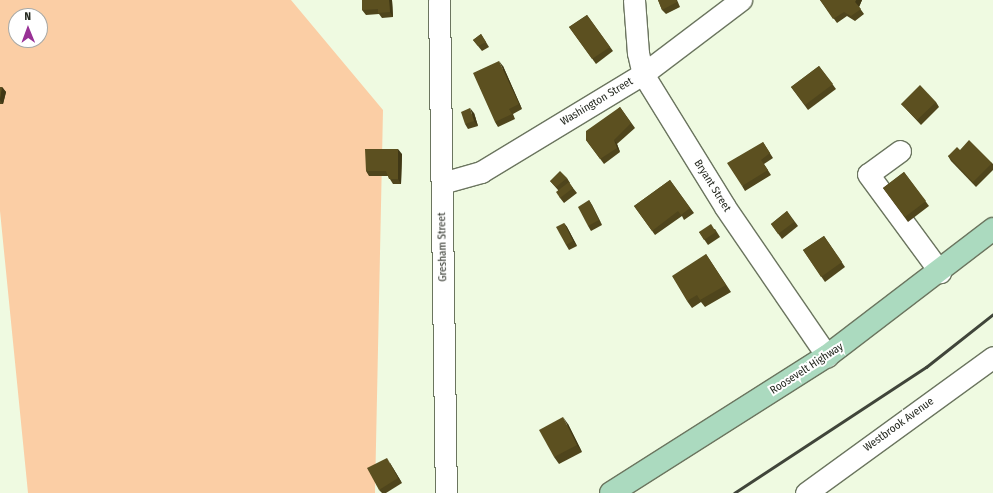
<!DOCTYPE html>
<style>
body{margin:0}
#map{position:relative;width:993px;height:493px;overflow:hidden;background:#effae1;font-family:"Fira Sans Condensed",sans-serif}
div>[style]{position:absolute}
.green>*{inset:0;background:#fbcea5}
.roads{filter:drop-shadow(1px 0 #6b755f) drop-shadow(-1px 0 #6b755f) drop-shadow(0 1px #6b755f) drop-shadow(0 -1px #6b755f)}
.minor>*{height:21px;margin:-10.5px;padding:0 10.5px;transform-origin:10.5px;border-radius:10.5px;background:#fff}
.major>*{height:22px;margin:-11px;padding:0 11px;transform-origin:11px;border-radius:11px;background:#abdabf}
.rail>*{height:3px;margin:-1.5px;padding:0 1.5px;transform-origin:1.5px;border-radius:1.5px;background:#40453a}
.wall>*{inset:0;background:#4f451c}
.shaded-wall>*{inset:0;background:#403816}
.building>*{inset:0;background:#5c5020}
span{translate:-50% -50%;white-space:nowrap;text-align:center;line-height:1.15;-webkit-text-stroke:4px #fff;paint-order:stroke}
.street-label{font-size:11px;color:#252920}
.north{position:absolute;left:8px;top:8px;width:40px;height:40px;box-sizing:border-box;background:#fff;border:1px solid #a8a9a6;border-radius:50%;rotate:359deg;font-size:11px;font-weight:700;line-height:16px;text-align:center;color:#252920}
.north::after{content:'';display:block;margin:auto;width:14px;height:18px;background:#983195;clip-path:polygon(50% 0,100% 100%,50% 72%,0 100%)}
</style>
<div id="map">
<div class="green">
<i style="clip-path:polygon(evenodd,0 0,291px 0,383px 110px,375px 493px,28px 493px,0 211px,0 0,16px 16px,40px 16px,40px 40px,16px 40px,16px 16px)"></i>
</div>
<div class="roads">
<div class="minor">
<i style="left:439px;top:0;width:493px;rotate:89.2deg"></i>
<i style="left:634px;top:0;width:53px;rotate:85.7deg"></i>
<i style="left:638px;top:53px;width:22px;rotate:77deg"></i>
<i style="left:643px;top:74px;width:156px;rotate:58.3deg"></i>
<i style="left:725px;top:207px;width:181px;rotate:55.6deg"></i>
<i style="left:900px;top:151px;width:39px;rotate:144deg"></i>
<i style="left:868px;top:174px;width:122px;rotate:53.7deg"></i>
<i style="left:442px;top:183px;width:41px;rotate:-15.8deg"></i>
<i style="left:481px;top:172px;width:189px;rotate:-31.2deg"></i>
<i style="left:643px;top:74px;width:123px;rotate:-37.1deg"></i>
<i style="left:806px;top:493px;width:231px;rotate:-36deg"></i>
</div>
<div class="major">
<i style="left:611px;top:493px;width:256px;rotate:-32.4deg"></i>
<i style="left:827px;top:356px;width:209px;rotate:-37.4deg"></i>
</div>
</div>
<div class="rail">
<i style="left:734px;top:493px;width:230px;rotate:-33.3deg"></i>
<i style="left:926px;top:367px;width:85px;rotate:-38.3deg"></i>
</div>
<div class="wall">
<i style="clip-path:polygon(362px 0,392px 0,393px 17px,382px 18px,379px 14px,366px 15px,362px 10px)"></i>
<i style="clip-path:polygon(658px 0,677px 0,680px 7px,666px 14px,662px 10px)"></i>
<i style="clip-path:polygon(820px 0,862px 0,859px 7px,864px 14px,855px 21px,847px 16px,837px 23px)"></i>
<i style="clip-path:polygon(587px 15px,613px 51px,596px 64px,569px 27px)"></i>
<i style="clip-path:polygon(481px 34px,489px 47px,482px 51px,473px 40px)"></i>
<i style="clip-path:polygon(503px 66px,522px 109px,513px 114px,515px 119px,498px 127px,495px 122px)"></i>
<i style="clip-path:polygon(819px 66px,836px 89px,808px 110px,791px 87px)"></i>
<i style="clip-path:polygon(0 87px,2px 87px,6px 92px,3px 104px,0 104px)"></i>
<i style="clip-path:polygon(936px 102px,939px 107px,921px 125px,905px 108px,901px 104px)"></i>
<i style="clip-path:polygon(620px 107px,635px 128px,617px 144px,620px 152px,604px 164px,586px 140px)"></i>
<i style="clip-path:polygon(474px 113px,478px 126px,468px 129px,465px 124px)"></i>
<i style="clip-path:polygon(763px 142px,773px 158px,764px 164px,771px 175px,745px 191px,742px 186px)"></i>
<i style="clip-path:polygon(960px 150px,992px 163px,993px 164px,993px 170px,976px 187px,951px 161px,948px 156px)"></i>
<i style="clip-path:polygon(402px 154px,401px 184px,393px 184px,388px 176px,369px 176px,366px 171px)"></i>
<i style="clip-path:polygon(904px 172px,929px 206px,908px 222px,883px 188px)"></i>
<i style="clip-path:polygon(567px 178px,570px 183px,569px 183px,577px 193px,564px 203px,560px 198px,558px 190px,550px 181px)"></i>
<i style="clip-path:polygon(670px 180px,694px 213px,684px 220px,682px 216px,655px 235px,634px 206px)"></i>
<i style="clip-path:polygon(589px 200px,592px 205px,602px 225px,591px 231px,588px 226px)"></i>
<i style="clip-path:polygon(787px 211px,798px 226px,782px 239px,771px 224px)"></i>
<i style="clip-path:polygon(564px 223px,567px 227px,577px 246px,569px 250px,566px 245px)"></i>
<i style="clip-path:polygon(715px 229px,720px 237px,708px 245px,699px 232px)"></i>
<i style="clip-path:polygon(824px 236px,845px 267px,825px 282px,803px 250px)"></i>
<i style="clip-path:polygon(706px 254px,731px 292px,705px 307px,701px 302px,692px 308px,687px 301px)"></i>
<i style="clip-path:polygon(568px 424px,582px 452px,559px 464px,554px 457px)"></i>
<i style="clip-path:polygon(390px 463px,402px 483px,386px 493px,382px 493px,379px 490px)"></i>
</div>
<div class="shaded-wall">
<i style="clip-path:polygon(389px 0,392px 0,393px 17px,390px 12px)"></i>
<i style="clip-path:polygon(856px 0,862px 0,859px 7px,855px 2px)"></i>
<i style="clip-path:polygon(499px 61px,503px 66px,522px 109px,519px 104px)"></i>
<i style="clip-path:polygon(2px 87px,6px 92px,3px 104px,0 100px)"></i>
<i style="clip-path:polygon(470px 108px,474px 113px,478px 126px,474px 121px)"></i>
<i style="clip-path:polygon(614px 140px,617px 144px,620px 152px,617px 148px)"></i>
<i style="clip-path:polygon(398px 149px,402px 154px,401px 184px,398px 179px)"></i>
<i style="clip-path:polygon(589px 200px,592px 205px,602px 225px,599px 220px)"></i>
<i style="clip-path:polygon(564px 223px,567px 227px,577px 246px,573px 241px)"></i>
<i style="clip-path:polygon(563px 417px,568px 424px,582px 452px,577px 445px)"></i>
<i style="clip-path:polygon(387px 458px,402px 483px,398px 478px)"></i>
</div>
<div class="building">
<i style="clip-path:polygon(362px 0,389px 0,390px 12px,378px 13px,378px 9px,362px 10px)"></i>
<i style="clip-path:polygon(658px 0,676px 0,677px 2px,662px 10px)"></i>
<i style="clip-path:polygon(820px 0,856px 0,855px 2px,861px 9px,851px 16px,844px 12px,833px 19px)"></i>
<i style="clip-path:polygon(587px 15px,610px 47px,592px 59px,569px 27px)"></i>
<i style="clip-path:polygon(481px 34px,486px 42px,478px 46px,473px 40px)"></i>
<i style="clip-path:polygon(499px 61px,519px 104px,509px 109px,512px 114px,495px 122px,473px 73px)"></i>
<i style="clip-path:polygon(819px 66px,833px 84px,805px 105px,791px 87px)"></i>
<i style="clip-path:polygon(920px 85px,936px 102px,917px 120px,901px 104px)"></i>
<i style="clip-path:polygon(0 87px,2px 87px,0 98px)"></i>
<i style="clip-path:polygon(620px 107px,631px 123px,614px 140px,617px 148px,600px 159px,586px 140px,586px 131px)"></i>
<i style="clip-path:polygon(470px 108px,474px 121px,465px 124px,461px 112px)"></i>
<i style="clip-path:polygon(969px 140px,992px 163px,973px 182px,948px 156px,957px 147px,960px 150px)"></i>
<i style="clip-path:polygon(763px 142px,770px 153px,761px 160px,768px 170px,742px 186px,727px 163px)"></i>
<i style="clip-path:polygon(365px 149px,398px 149px,398px 179px,389px 179px,386px 171px,366px 171px)"></i>
<i style="clip-path:polygon(560px 171px,567px 178px,556px 187px,550px 181px)"></i>
<i style="clip-path:polygon(904px 172px,926px 201px,905px 217px,883px 188px)"></i>
<i style="clip-path:polygon(670px 180px,690px 208px,681px 215px,678px 211px,652px 231px,634px 206px)"></i>
<i style="clip-path:polygon(569px 182px,573px 188px,560px 198px,556px 192px)"></i>
<i style="clip-path:polygon(589px 200px,599px 220px,588px 226px,578px 207px)"></i>
<i style="clip-path:polygon(787px 211px,794px 222px,778px 234px,771px 224px)"></i>
<i style="clip-path:polygon(564px 223px,573px 241px,566px 245px,556px 227px)"></i>
<i style="clip-path:polygon(711px 224px,716px 232px,704px 240px,699px 232px)"></i>
<i style="clip-path:polygon(824px 236px,842px 262px,821px 277px,803px 250px)"></i>
<i style="clip-path:polygon(706px 254px,726px 285px,700px 300px,697px 295px,687px 301px,672px 276px)"></i>
<i style="clip-path:polygon(563px 417px,577px 445px,554px 457px,539px 430px)"></i>
<i style="clip-path:polygon(387px 458px,398px 478px,379px 490px,367px 468px)"></i>
</div>
<div class="street-label">
<span style="left:597px;top:102px;rotate:-31deg">Washington Street</span>
<span style="left:712px;top:186px;rotate:58deg">Bryant Street</span>
<span style="left:443px;top:247px;rotate:-91deg">Gresham Street</span>
<span style="left:807px;top:369px;rotate:-33deg">Roosevelt Highway</span>
<span style="left:899px;top:425px;rotate:-36deg">Westbrook Avenue</span>
</div>
<div class="north">N</div>
</div>
